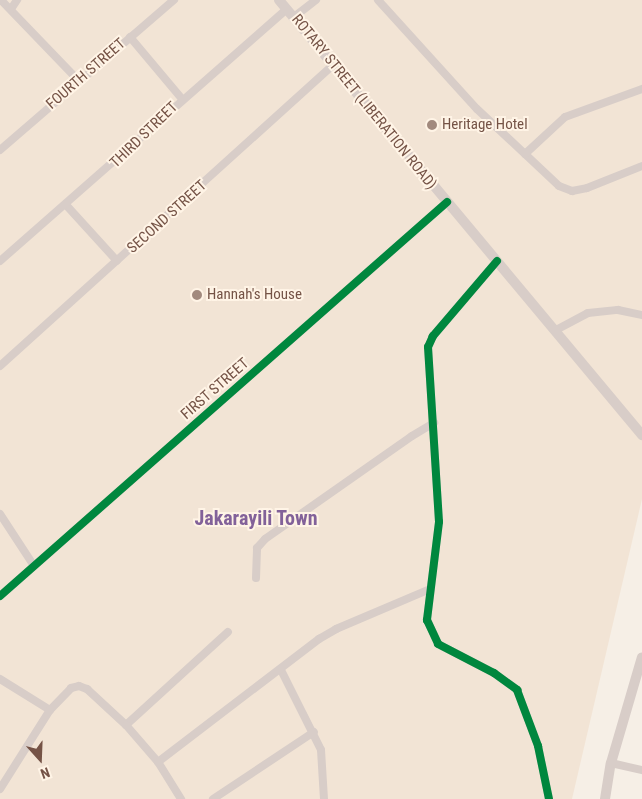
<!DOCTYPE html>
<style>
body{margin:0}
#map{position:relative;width:642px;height:799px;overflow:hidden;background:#f6efe6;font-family:"Roboto Condensed",sans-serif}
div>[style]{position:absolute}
.residential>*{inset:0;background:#f2e4d5}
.minor>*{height:8px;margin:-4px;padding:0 4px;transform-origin:4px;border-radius:4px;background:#d8cdc8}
.tertiary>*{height:10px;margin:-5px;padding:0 5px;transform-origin:5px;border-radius:5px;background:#d8cdc8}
.cycleway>*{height:8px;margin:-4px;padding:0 4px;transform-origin:4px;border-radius:4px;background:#00873e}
.dots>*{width:14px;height:14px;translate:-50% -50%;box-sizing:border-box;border:2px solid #fff4e6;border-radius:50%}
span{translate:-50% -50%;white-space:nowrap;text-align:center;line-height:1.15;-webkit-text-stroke:4px #fff4e6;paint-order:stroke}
.street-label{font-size:15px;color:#755346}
.poi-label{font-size:15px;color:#755346}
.left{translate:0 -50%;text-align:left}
.district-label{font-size:20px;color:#826199;font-weight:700}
.north{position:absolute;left:15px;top:734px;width:50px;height:50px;-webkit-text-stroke:4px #fff4e6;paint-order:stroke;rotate:160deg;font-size:14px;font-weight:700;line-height:20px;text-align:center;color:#755346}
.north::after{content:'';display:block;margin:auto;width:18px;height:22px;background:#755346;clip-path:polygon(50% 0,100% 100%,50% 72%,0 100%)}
</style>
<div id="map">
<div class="residential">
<i style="clip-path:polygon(0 0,642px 0,642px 499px,572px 799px,0 799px)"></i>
</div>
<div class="minor">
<i style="left:1px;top:0;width:111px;rotate:46.1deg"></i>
<i style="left:378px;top:0;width:147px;rotate:47.8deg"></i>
<i style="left:477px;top:109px;width:112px;rotate:43.2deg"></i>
<i style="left:559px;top:186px;width:14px;rotate:21deg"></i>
<i style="left:572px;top:191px;width:15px;rotate:-11deg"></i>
<i style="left:587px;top:188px;width:59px;rotate:-21.8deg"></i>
<i style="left:11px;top:9px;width:11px;rotate:-56deg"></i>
<i style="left:294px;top:17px;width:28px;rotate:-38deg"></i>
<i style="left:130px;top:37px;width:81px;rotate:50deg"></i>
<i style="left:0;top:150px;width:230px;rotate:-40.8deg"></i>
<i style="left:525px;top:154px;width:54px;rotate:-42.8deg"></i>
<i style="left:565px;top:117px;width:82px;rotate:-20deg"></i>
<i style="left:67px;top:206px;width:74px;rotate:47.7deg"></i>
<i style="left:0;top:261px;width:382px;rotate:-41.3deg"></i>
<i style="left:497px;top:261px;width:99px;rotate:130.5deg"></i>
<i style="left:433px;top:336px;width:12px;rotate:114deg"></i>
<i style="left:428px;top:347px;width:175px;rotate:86.4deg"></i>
<i style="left:439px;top:522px;width:99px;rotate:97deg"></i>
<i style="left:427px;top:620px;width:26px;rotate:65deg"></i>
<i style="left:438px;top:644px;width:63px;rotate:27.4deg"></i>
<i style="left:494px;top:673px;width:29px;rotate:36deg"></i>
<i style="left:517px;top:690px;width:60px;rotate:69.4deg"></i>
<i style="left:538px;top:746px;width:54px;rotate:78.3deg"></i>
<i style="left:556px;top:330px;width:36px;rotate:-28deg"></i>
<i style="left:588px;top:313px;width:30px;rotate:-6deg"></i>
<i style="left:618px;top:310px;width:25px;rotate:12deg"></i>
<i style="left:0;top:366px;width:447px;rotate:-42.1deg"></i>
<i style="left:0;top:514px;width:62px;rotate:56.8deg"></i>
<i style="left:256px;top:578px;width:30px;rotate:-88deg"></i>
<i style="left:257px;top:548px;width:12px;rotate:-48deg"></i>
<i style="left:265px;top:539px;width:179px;rotate:-35deg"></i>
<i style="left:412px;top:436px;width:26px;rotate:-31deg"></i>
<i style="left:0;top:596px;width:596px;rotate:-41.39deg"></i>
<i style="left:281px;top:670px;width:89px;rotate:63.4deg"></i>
<i style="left:321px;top:750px;width:49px;rotate:86.5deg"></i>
<i style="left:0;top:679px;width:59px;rotate:31.8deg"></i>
<i style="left:126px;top:725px;width:138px;rotate:-42.4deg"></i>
<i style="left:158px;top:762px;width:203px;rotate:-37.4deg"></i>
<i style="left:319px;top:639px;width:20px;rotate:-30deg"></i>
<i style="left:336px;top:629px;width:100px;rotate:-23deg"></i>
<i style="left:611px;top:763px;width:32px;rotate:13deg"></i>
<i style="left:0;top:789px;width:93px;rotate:-57.7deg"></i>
<i style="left:50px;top:710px;width:30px;rotate:-46deg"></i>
<i style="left:71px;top:688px;width:8px;rotate:-14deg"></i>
<i style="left:79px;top:686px;width:9px;rotate:21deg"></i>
<i style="left:87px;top:689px;width:53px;rotate:42.7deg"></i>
<i style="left:126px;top:725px;width:49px;rotate:49.1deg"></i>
<i style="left:158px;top:762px;width:44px;rotate:58.1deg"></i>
<i style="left:213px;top:799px;width:121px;rotate:-33.6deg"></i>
</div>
<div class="tertiary">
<i style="left:279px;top:0;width:567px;rotate:50.16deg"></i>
<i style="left:605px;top:799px;width:36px;rotate:-81deg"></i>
<i style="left:611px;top:763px;width:110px;rotate:-73.7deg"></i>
</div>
<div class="cycleway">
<i style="left:497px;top:261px;width:99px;rotate:130.5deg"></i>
<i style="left:433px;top:336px;width:12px;rotate:114deg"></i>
<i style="left:428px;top:347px;width:175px;rotate:86.4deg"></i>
<i style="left:439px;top:522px;width:99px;rotate:97deg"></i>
<i style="left:427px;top:620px;width:26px;rotate:65deg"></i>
<i style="left:438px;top:644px;width:63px;rotate:27.4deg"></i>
<i style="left:494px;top:673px;width:29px;rotate:36deg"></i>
<i style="left:517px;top:690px;width:60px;rotate:69.4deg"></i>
<i style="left:538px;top:746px;width:54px;rotate:78.3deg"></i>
<i style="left:0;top:596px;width:596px;rotate:-41.39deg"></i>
</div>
<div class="dots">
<i style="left:432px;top:125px;background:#a28a7e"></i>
<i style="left:197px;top:295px;background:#a28a7e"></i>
</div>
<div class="street-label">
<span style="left:86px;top:74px;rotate:-41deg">FOURTH STREET</span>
<span style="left:364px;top:102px;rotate:51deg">ROTARY STREET (LIBERATION ROAD)</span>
<span style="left:144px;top:135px;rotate:-44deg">THIRD STREET</span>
<span style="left:167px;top:217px;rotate:-42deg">SECOND STREET</span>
<span style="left:215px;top:389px;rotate:-41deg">FIRST STREET</span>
</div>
<div class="poi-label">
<span class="left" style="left:442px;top:125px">Heritage Hotel</span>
<span class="left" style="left:207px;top:295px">Hannah's House</span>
</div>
<div class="district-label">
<span style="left:256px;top:518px">Jakarayili Town</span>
</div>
<div class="north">N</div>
</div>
